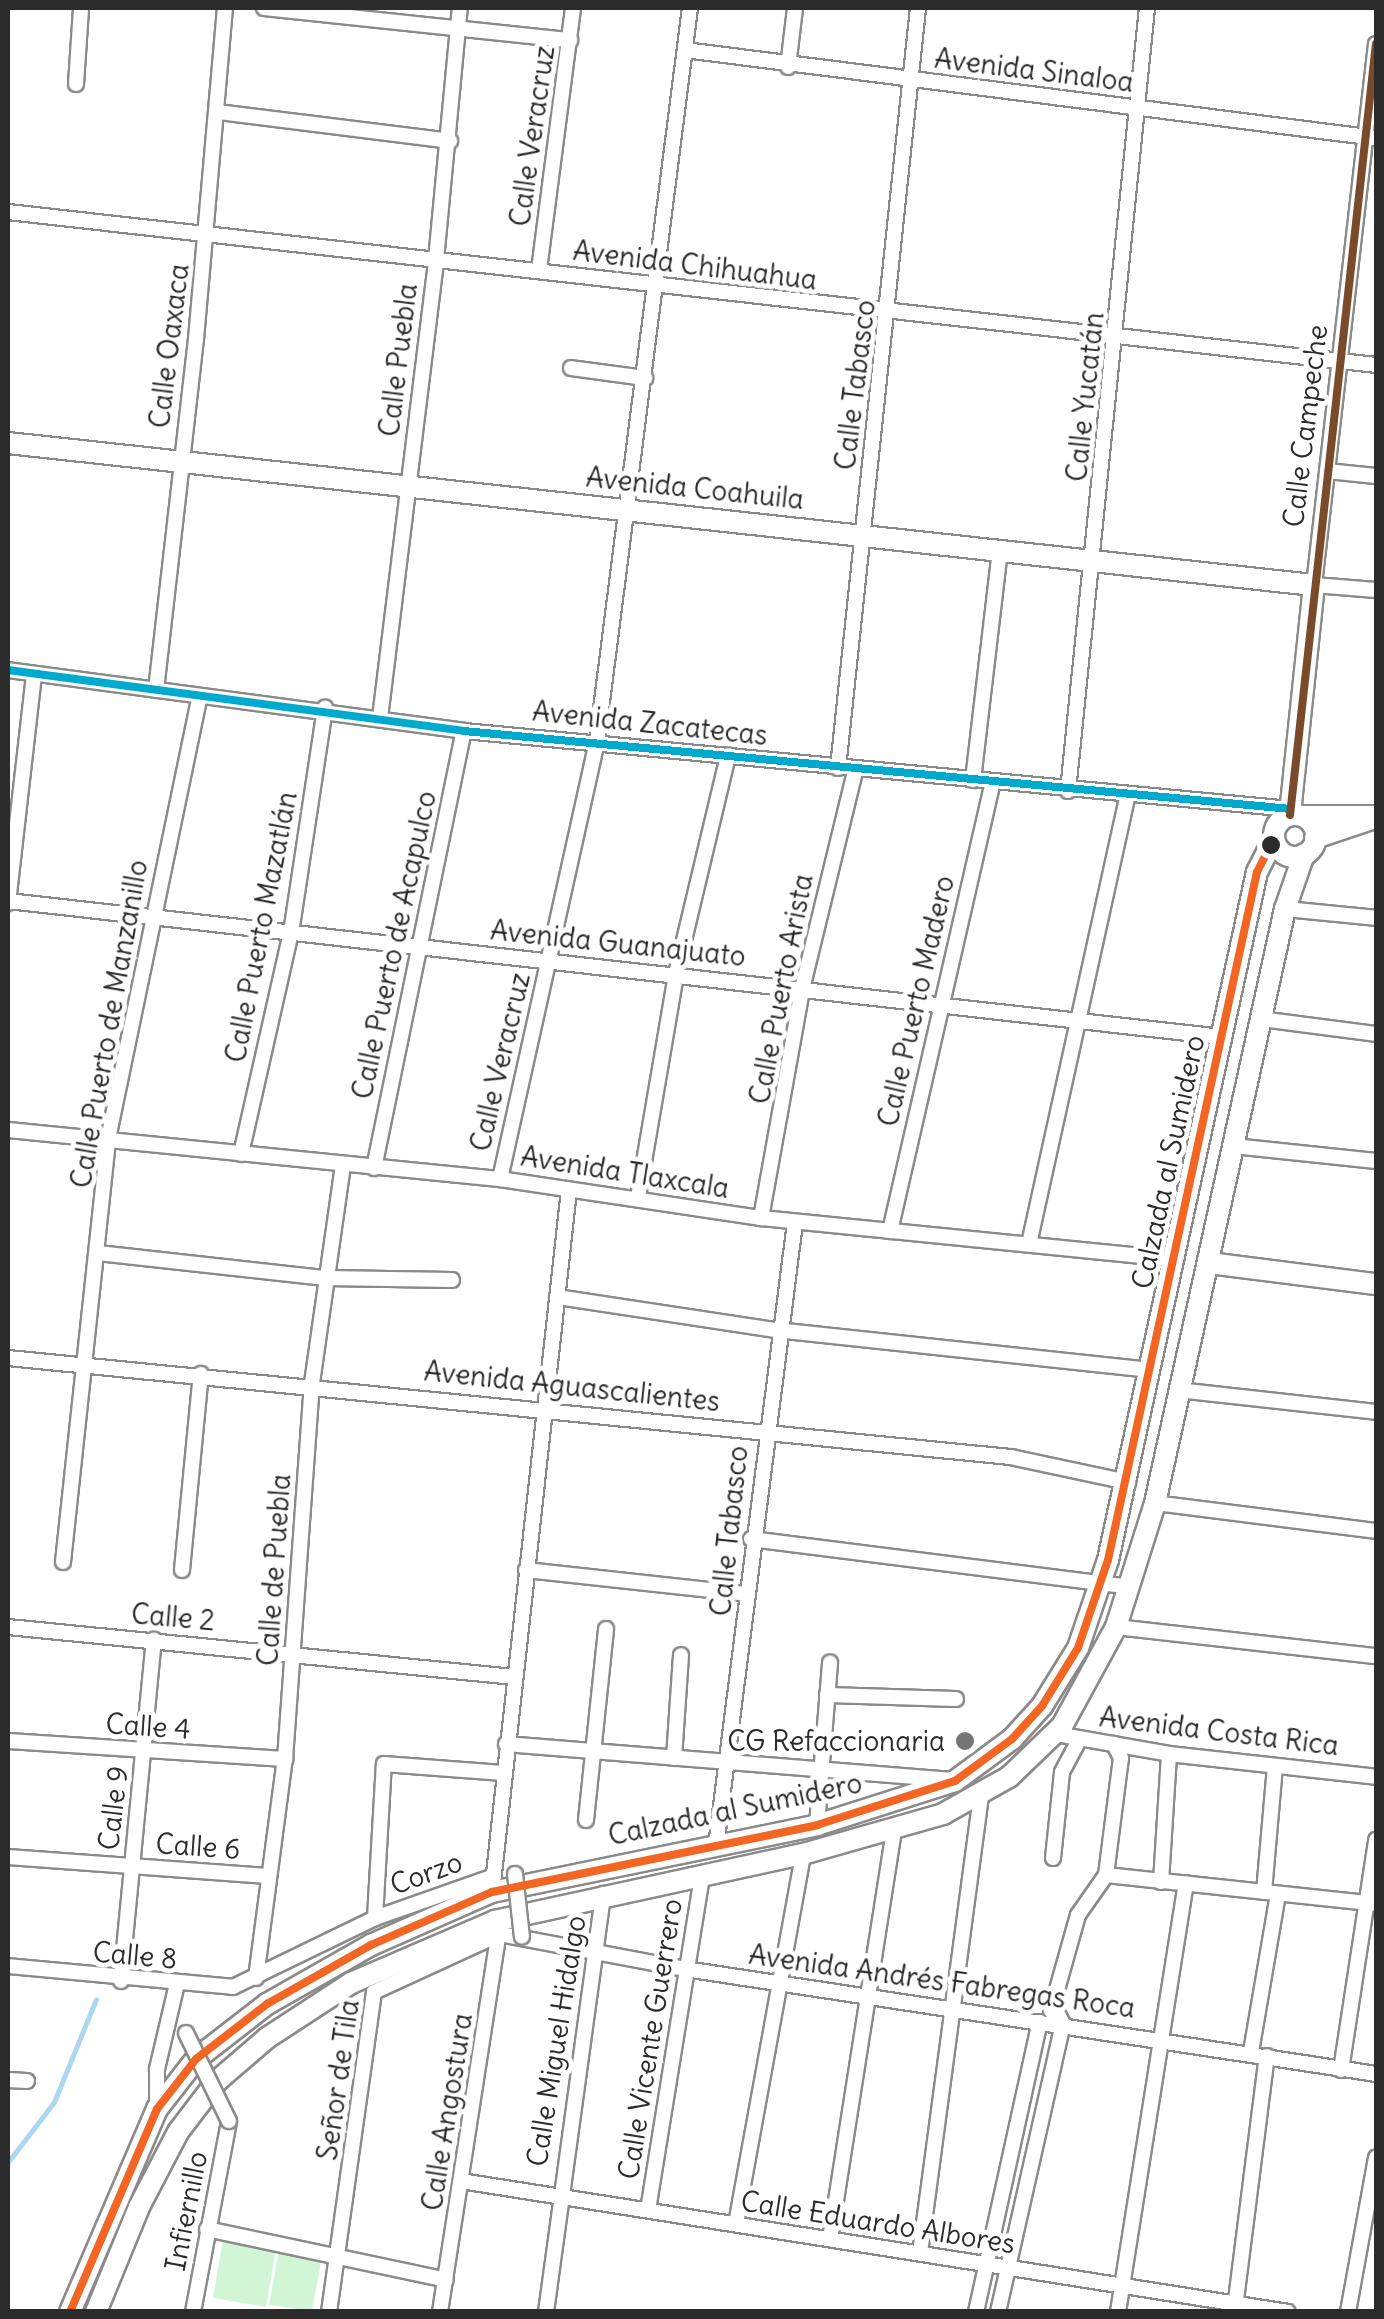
<!DOCTYPE html>
<meta charset="utf-8">
<style>
body{margin:0}
#map{position:relative;width:1384px;height:2319px;overflow:hidden;background:#fff;font-family:Delius,sans-serif}
div>[style]{position:absolute}
.green>*{inset:0;background:#d2f5d6}
.stream>*{height:5px;margin:-2.5px;padding:0 2.5px;transform-origin:2.5px;border-radius:2.5px;background:#add6f0}
.roads{filter:drop-shadow(2px 0 #8a8a8a) drop-shadow(-2px 0 #8a8a8a) drop-shadow(0 2px #8a8a8a) drop-shadow(0 -2px #8a8a8a)}
.street>*{height:14px;margin:-7px;padding:0 7px;transform-origin:7px;border-radius:7px;background:#fff}
.secondary>*{height:20px;margin:-10px;padding:0 10px;transform-origin:10px;border-radius:10px;background:#fff}
.secondary>.ring{margin:-10px;padding:0;box-sizing:content-box;background:none;border:20px solid #fff;border-radius:50%}
.bridges{filter:drop-shadow(2px 0 #8a8a8a) drop-shadow(-2px 0 #8a8a8a) drop-shadow(0 2px #8a8a8a) drop-shadow(0 -2px #8a8a8a)}
.street-bridge>*{height:14px;margin:-7px;padding:0 7px;transform-origin:7px;border-radius:7px;background:#fff}
.bus-1>*{height:8px;margin:-4px;padding:0 4px;transform-origin:4px;border-radius:4px;background:#00a9ce}
.bus-2>*{height:8px;margin:-4px;padding:0 4px;transform-origin:4px;border-radius:4px;background:#7a4b2a}
.bus-3>*{height:8px;margin:-4px;padding:0 4px;transform-origin:4px;border-radius:4px;background:#f26522}
.dots>*{width:28px;height:28px;translate:-50% -50%;box-sizing:border-box;border:5px solid #fff;border-radius:50%}
span{translate:-50% -50%;white-space:nowrap;text-align:center;line-height:1.15;-webkit-text-stroke:10px #fff;paint-order:stroke}
.street-label{font-size:28px;color:#2b2b2b}
.poi-label{font-size:28px;color:#2b2b2b}
.right{translate:-100% -50%;text-align:right}
.frame{position:absolute;inset:0;border:10px solid #2b2b2b;pointer-events:none}
</style>
<div id="map">
<div class="green">
<i style="clip-path:polygon(223px 2239px,276px 2249px,266px 2307px,213px 2298px)"></i>
<i style="clip-path:polygon(279px 2250px,322px 2257px,312px 2311px,269px 2305px)"></i>
</div>
<div class="stream">
<i style="left:8px;top:2162px;width:76px;rotate:-52.5deg"></i>
<i style="left:54px;top:2102px;width:111px;rotate:-67.8deg"></i>
</div>
<div class="roads">
<div class="street">
<i style="left:264px;top:8px;width:308px;rotate:6deg"></i>
<i style="left:1376px;top:44px;width:545px;rotate:96.54deg"></i>
<i style="left:1314px;top:585px;width:62px;rotate:4.6deg"></i>
<i style="left:685px;top:50px;width:697px;rotate:7.26deg"></i>
<i style="left:788px;top:67px;width:59px;rotate:-83.2deg"></i>
<i style="left:76px;top:84px;width:76px;rotate:-86.2deg"></i>
<i style="left:218px;top:112px;width:234px;rotate:7.1deg"></i>
<i style="left:8px;top:212px;width:1377px;rotate:6.38deg"></i>
<i style="left:539px;top:270px;width:264px;rotate:-82.6deg"></i>
<i style="left:571px;top:368px;width:75px;rotate:7.7deg"></i>
<i style="left:1327px;top:471px;width:49px;rotate:5.8deg"></i>
<i style="left:8px;top:670px;width:460px;rotate:7.6deg"></i>
<i style="left:464px;top:731px;width:830px;rotate:5.39deg"></i>
<i style="left:156px;top:690px;width:353px;rotate:-83.5deg"></i>
<i style="left:196px;top:339px;width:332px;rotate:-85deg"></i>
<i style="left:380px;top:718px;width:461px;rotate:-83deg"></i>
<i style="left:436px;top:260px;width:253px;rotate:-84.6deg"></i>
<i style="left:838px;top:768px;width:764px;rotate:-83.99deg"></i>
<i style="left:973px;top:780px;width:232px;rotate:-83.3deg"></i>
<i style="left:1068px;top:791px;width:787px;rotate:-84.24deg"></i>
<i style="left:8px;top:901px;width:1223px;rotate:6.39deg"></i>
<i style="left:8px;top:903px;width:230px;rotate:-83.5deg"></i>
<i style="left:1285px;top:909px;width:91px;rotate:5.6deg"></i>
<i style="left:1261px;top:1019px;width:116px;rotate:7.4deg"></i>
<i style="left:8px;top:1130px;width:494px;rotate:5.7deg"></i>
<i style="left:500px;top:1179px;width:264px;rotate:8.5deg"></i>
<i style="left:761px;top:1218px;width:416px;rotate:5.7deg"></i>
<i style="left:1233px;top:1146px;width:144px;rotate:6deg"></i>
<i style="left:241px;top:1154px;width:227px;rotate:-77.3deg"></i>
<i style="left:291px;top:933px;width:228px;rotate:-81.4deg"></i>
<i style="left:374px;top:1168px;width:446px;rotate:-78.4deg"></i>
<i style="left:500px;top:1179px;width:449px;rotate:-77.5deg"></i>
<i style="left:597px;top:741px;width:739px;rotate:-82.77deg"></i>
<i style="left:638px;top:1197px;width:226px;rotate:-80.3deg"></i>
<i style="left:676px;top:974px;width:225px;rotate:-76.6deg"></i>
<i style="left:761px;top:1218px;width:233px;rotate:-79.8deg"></i>
<i style="left:802px;top:989px;width:224px;rotate:-76.3deg"></i>
<i style="left:890px;top:1231px;width:461px;rotate:-77.1deg"></i>
<i style="left:1029px;top:1244px;width:458px;rotate:-77.6deg"></i>
<i style="left:98px;top:1253px;width:229px;rotate:6.3deg"></i>
<i style="left:326px;top:1278px;width:126px;rotate:0.9deg"></i>
<i style="left:557px;top:1297px;width:221px;rotate:8.6deg"></i>
<i style="left:776px;top:1330px;width:377px;rotate:6.1deg"></i>
<i style="left:8px;top:1358px;width:1008px;rotate:5.64deg"></i>
<i style="left:1011px;top:1457px;width:120px;rotate:12.1deg"></i>
<i style="left:1178px;top:1390px;width:199px;rotate:6.3deg"></i>
<i style="left:1155px;top:1503px;width:223px;rotate:7.2deg"></i>
<i style="left:751px;top:1539px;width:382px;rotate:7.2deg"></i>
<i style="left:63px;top:1562px;width:425px;rotate:-83.9deg"></i>
<i style="left:108px;top:1139px;width:452px;rotate:-78.3deg"></i>
<i style="left:182px;top:1570px;width:197px;rotate:-84.5deg"></i>
<i style="left:526px;top:1570px;width:221px;rotate:6.2deg"></i>
<i style="left:8px;top:1627px;width:508px;rotate:5.64deg"></i>
<i style="left:1116px;top:1627px;width:262px;rotate:6.4deg"></i>
<i style="left:827px;top:1695px;width:129px;rotate:1.8deg"></i>
<i style="left:1056px;top:1734px;width:115px;rotate:10deg"></i>
<i style="left:1169px;top:1754px;width:208px;rotate:6.3deg"></i>
<i style="left:8px;top:1741px;width:278px;rotate:3.7deg"></i>
<i style="left:506px;top:1744px;width:444px;rotate:4.6deg"></i>
<i style="left:674px;top:1758px;width:103px;rotate:-86.1deg"></i>
<i style="left:586px;top:1820px;width:192px;rotate:-84deg"></i>
<i style="left:817px;top:1825px;width:163px;rotate:-85.4deg"></i>
<i style="left:716px;top:1846px;width:629px;rotate:-82.78deg"></i>
<i style="left:8px;top:1857px;width:260px;rotate:4.2deg"></i>
<i style="left:1053px;top:1858px;width:86px;rotate:-84deg"></i>
<i style="left:1062px;top:1772px;width:38px;rotate:-62deg"></i>
<i style="left:1106px;top:1875px;width:272px;rotate:6.1deg"></i>
<i style="left:1161px;top:1882px;width:128px;rotate:-86.4deg"></i>
<i style="left:492px;top:1892px;width:706px;rotate:-83.74deg"></i>
<i style="left:1264px;top:1892px;width:126px;rotate:-85deg"></i>
<i style="left:375px;top:1918px;width:154px;rotate:-86.7deg"></i>
<i style="left:384px;top:1764px;width:119px;rotate:4.3deg"></i>
<i style="left:8px;top:1966px;width:226px;rotate:5.3deg"></i>
<i style="left:233px;top:1987px;width:158px;rotate:-25.9deg"></i>
<i style="left:375px;top:1918px;width:126px;rotate:-19.4deg"></i>
<i style="left:256px;top:1978px;width:221px;rotate:-82.5deg"></i>
<i style="left:285px;top:1759px;width:377px;rotate:-85.9deg"></i>
<i style="left:312px;top:1383px;width:220px;rotate:-81.9deg"></i>
<i style="left:121px;top:1981px;width:343px;rotate:-84.5deg"></i>
<i style="left:1051px;top:2011px;width:100px;rotate:-74.3deg"></i>
<i style="left:1078px;top:1915px;width:49px;rotate:-55deg"></i>
<i style="left:1106px;top:1875px;width:118px;rotate:-82.7deg"></i>
<i style="left:1121px;top:1758px;width:16px;rotate:-117deg"></i>
<i style="left:1251px;top:2052px;width:160px;rotate:-80.3deg"></i>
<i style="left:1341px;top:2070px;width:233px;rotate:-81.3deg"></i>
<i style="left:8px;top:2080px;width:19px;rotate:3deg"></i>
<i style="left:157px;top:2108px;width:39px;rotate:-90deg"></i>
<i style="left:157px;top:2069px;width:87px;rotate:-76.8deg"></i>
<i style="left:461px;top:2181px;width:837px;rotate:9deg"></i>
<i style="left:648px;top:2210px;width:338px;rotate:-80.8deg"></i>
<i style="left:736px;top:2224px;width:376px;rotate:-79.7deg"></i>
<i style="left:207px;top:2229px;width:244px;rotate:12deg"></i>
<i style="left:830px;top:2239px;width:415px;rotate:-81.1deg"></i>
<i style="left:920px;top:2253px;width:461px;rotate:-82.4deg"></i>
<i style="left:1235px;top:2308px;width:254px;rotate:-82.8deg"></i>
<i style="left:193px;top:2312px;width:194px;rotate:-79.3deg"></i>
<i style="left:329px;top:2312px;width:323px;rotate:-82deg"></i>
<i style="left:374px;top:1992px;width:139px;rotate:-24.7deg"></i>
<i style="left:500px;top:1934px;width:188px;rotate:10.7deg"></i>
<i style="left:685px;top:1969px;width:699px;rotate:8.64deg"></i>
<i style="left:440px;top:2312px;width:386px;rotate:-81.2deg"></i>
<i style="left:546px;top:2312px;width:422px;rotate:-82.2deg"></i>
<i style="left:976px;top:2312px;width:297px;rotate:-77.6deg"></i>
<i style="left:998px;top:2312px;width:295px;rotate:-77.3deg"></i>
<i style="left:1063px;top:2024px;width:18px;rotate:-117deg"></i>
<i style="left:1118px;top:2312px;width:434px;rotate:-81deg"></i>
<i style="left:1348px;top:2312px;width:157px;rotate:-79.7deg"></i>
</div>
<div class="secondary">
<i style="left:8px;top:443px;width:1314px;rotate:6.21deg"></i>
<i style="left:1314px;top:585px;width:231px;rotate:96deg"></i>
<i class="ring" style="left:1274px;top:815px;width:22px;height:22px"></i>
<i style="left:1302px;top:816px;width:74px"></i>
<i style="left:1315px;top:838px;width:63px;rotate:-18.4deg"></i>
<i style="left:1209px;top:1263px;width:168px;rotate:7.2deg"></i>
<i style="left:70px;top:2312px;width:221px;rotate:-66.8deg"></i>
<i style="left:157px;top:2109px;width:63px;rotate:-52deg"></i>
<i style="left:196px;top:2059px;width:90px;rotate:-37.8deg"></i>
<i style="left:267px;top:2004px;width:120px;rotate:-29.6deg"></i>
<i style="left:371px;top:1945px;width:132px;rotate:-23.7deg"></i>
<i style="left:492px;top:1892px;width:332px;rotate:-11.6deg"></i>
<i style="left:817px;top:1825px;width:145px;rotate:-17.7deg"></i>
<i style="left:955px;top:1781px;width:71px;rotate:-36.4deg"></i>
<i style="left:1012px;top:1739px;width:45px;rotate:-47.7deg"></i>
<i style="left:1042px;top:1706px;width:68px;rotate:-58.2deg"></i>
<i style="left:1078px;top:1648px;width:93px;rotate:-71.2deg"></i>
<i style="left:1108px;top:1560px;width:704px;rotate:-77.78deg"></i>
<i style="left:1257px;top:872px;width:38px;rotate:-63deg"></i>
<i style="left:96px;top:2312px;width:113px;rotate:-67.7deg"></i>
<i style="left:139px;top:2207px;width:85px;rotate:-62.5deg"></i>
<i style="left:178px;top:2132px;width:64px;rotate:-52.6deg"></i>
<i style="left:217px;top:2081px;width:66px;rotate:-40.7deg"></i>
<i style="left:267px;top:2038px;width:100px;rotate:-33.2deg"></i>
<i style="left:351px;top:1983px;width:157px;rotate:-23.3deg"></i>
<i style="left:495px;top:1921px;width:315px;rotate:-12.3deg"></i>
<i style="left:803px;top:1854px;width:146px;rotate:-15.9deg"></i>
<i style="left:943px;top:1814px;width:76px;rotate:-29.3deg"></i>
<i style="left:1009px;top:1777px;width:74px;rotate:-43.9deg"></i>
<i style="left:1062px;top:1726px;width:113px;rotate:-61.4deg"></i>
<i style="left:1116px;top:1627px;width:130px;rotate:-72.5deg"></i>
<i style="left:1155px;top:1503px;width:608px;rotate:-77.66deg"></i>
<i style="left:1285px;top:909px;width:58px;rotate:-70.9deg"></i>
</div>
</div>
<div class="bridges">
<div class="street-bridge">
<i style="left:515px;top:1874px;width:63px;rotate:83.7deg"></i>
<i style="left:186px;top:2033px;width:98px;rotate:64deg"></i>
</div>
</div>
<div class="bus-1">
<i style="left:8px;top:670px;width:460px;rotate:7.6deg"></i>
<i style="left:464px;top:731px;width:830px;rotate:5.39deg"></i>
</div>
<div class="bus-2">
<i style="left:1290px;top:815px;width:776px;rotate:-83.64deg"></i>
</div>
<div class="bus-3">
<i style="left:70px;top:2312px;width:221px;rotate:-66.8deg"></i>
<i style="left:157px;top:2109px;width:63px;rotate:-52deg"></i>
<i style="left:196px;top:2059px;width:90px;rotate:-37.8deg"></i>
<i style="left:267px;top:2004px;width:120px;rotate:-29.6deg"></i>
<i style="left:371px;top:1945px;width:132px;rotate:-23.7deg"></i>
<i style="left:492px;top:1892px;width:332px;rotate:-11.6deg"></i>
<i style="left:817px;top:1825px;width:145px;rotate:-17.7deg"></i>
<i style="left:955px;top:1781px;width:71px;rotate:-36.4deg"></i>
<i style="left:1012px;top:1739px;width:45px;rotate:-47.7deg"></i>
<i style="left:1042px;top:1706px;width:68px;rotate:-58.2deg"></i>
<i style="left:1078px;top:1648px;width:93px;rotate:-71.2deg"></i>
<i style="left:1108px;top:1560px;width:704px;rotate:-77.78deg"></i>
<i style="left:1257px;top:872px;width:38px;rotate:-63deg"></i>
</div>
<div class="dots">
<i style="left:1271px;top:845px;background:#2b2b2b"></i>
<i style="left:965px;top:1741px;background:#757575"></i>
</div>
<div class="street-label">
<span style="left:1034px;top:70px;rotate:7deg">Avenida Sinaloa</span>
<span style="left:532px;top:136px;rotate:-82deg">Calle Veracruz</span>
<span style="left:695px;top:265px;rotate:7deg">Avenida Chihuahua</span>
<span style="left:169px;top:346px;rotate:-83deg">Calle Oaxaca</span>
<span style="left:398px;top:360px;rotate:-83deg">Calle Puebla</span>
<span style="left:855px;top:385px;rotate:-83deg">Calle Tabasco</span>
<span style="left:1085px;top:397px;rotate:-84deg">Calle Yucatán</span>
<span style="left:1305px;top:426px;rotate:-83deg">Calle Campeche</span>
<span style="left:695px;top:488px;rotate:6deg">Avenida Coahuila</span>
<span style="left:650px;top:723px;rotate:6deg">Avenida Zacatecas</span>
<span style="left:261px;top:927px;rotate:-79deg">Calle Puerto Mazatlán</span>
<span style="left:618px;top:943px;rotate:6deg">Avenida Guanajuato</span>
<span style="left:394px;top:945px;rotate:-78deg">Calle Puerto de Acapulco</span>
<span style="left:781px;top:989px;rotate:-79deg">Calle Puerto Arista</span>
<span style="left:916px;top:1001px;rotate:-77deg">Calle Puerto Madero</span>
<span style="left:109px;top:1024px;rotate:-80deg">Calle Puerto de Manzanillo</span>
<span style="left:500px;top:1062px;rotate:-77deg">Calle Veracruz</span>
<span style="left:1168px;top:1162px;rotate:-78deg">Calzada al Sumidero</span>
<span style="left:625px;top:1172px;rotate:9deg">Avenida Tlaxcala</span>
<span style="left:572px;top:1386px;rotate:6deg">Avenida Aguascalientes</span>
<span style="left:729px;top:1531px;rotate:-84deg">Calle Tabasco</span>
<span style="left:274px;top:1570px;rotate:-86deg">Calle de Puebla</span>
<span style="left:173px;top:1617px;rotate:5deg">Calle 2</span>
<span style="left:148px;top:1726px;rotate:4deg">Calle 4</span>
<span style="left:1219px;top:1731px;rotate:7deg">Avenida Costa Rica</span>
<span style="left:113px;top:1808px;rotate:-83deg">Calle 9</span>
<span style="left:735px;top:1809px;rotate:-12deg">Calzada al Sumidero</span>
<span style="left:198px;top:1846px;rotate:4deg">Calle 6</span>
<span style="left:426px;top:1873px;rotate:-20deg">Corzo</span>
<span style="left:135px;top:1955px;rotate:5deg">Calle 8</span>
<span style="left:942px;top:1981px;rotate:8deg">Avenida Andrés Fabregas Roca</span>
<span style="left:650px;top:2039px;rotate:-81deg">Calle Vicente Guerrero</span>
<span style="left:556px;top:2041px;rotate:-81deg">Calle Miguel Hidalgo</span>
<span style="left:338px;top:2080px;rotate:-82deg">Señor de Tila</span>
<span style="left:447px;top:2112px;rotate:-81deg">Calle Angostura</span>
<span style="left:186px;top:2211px;rotate:-79deg">Infiernillo</span>
<span style="left:878px;top:2222px;rotate:9deg">Calle Eduardo Albores</span>
</div>
<div class="poi-label">
<span class="right" style="left:945px;top:1741px">CG Refaccionaria</span>
</div>
<div class="frame"></div>
</div>
